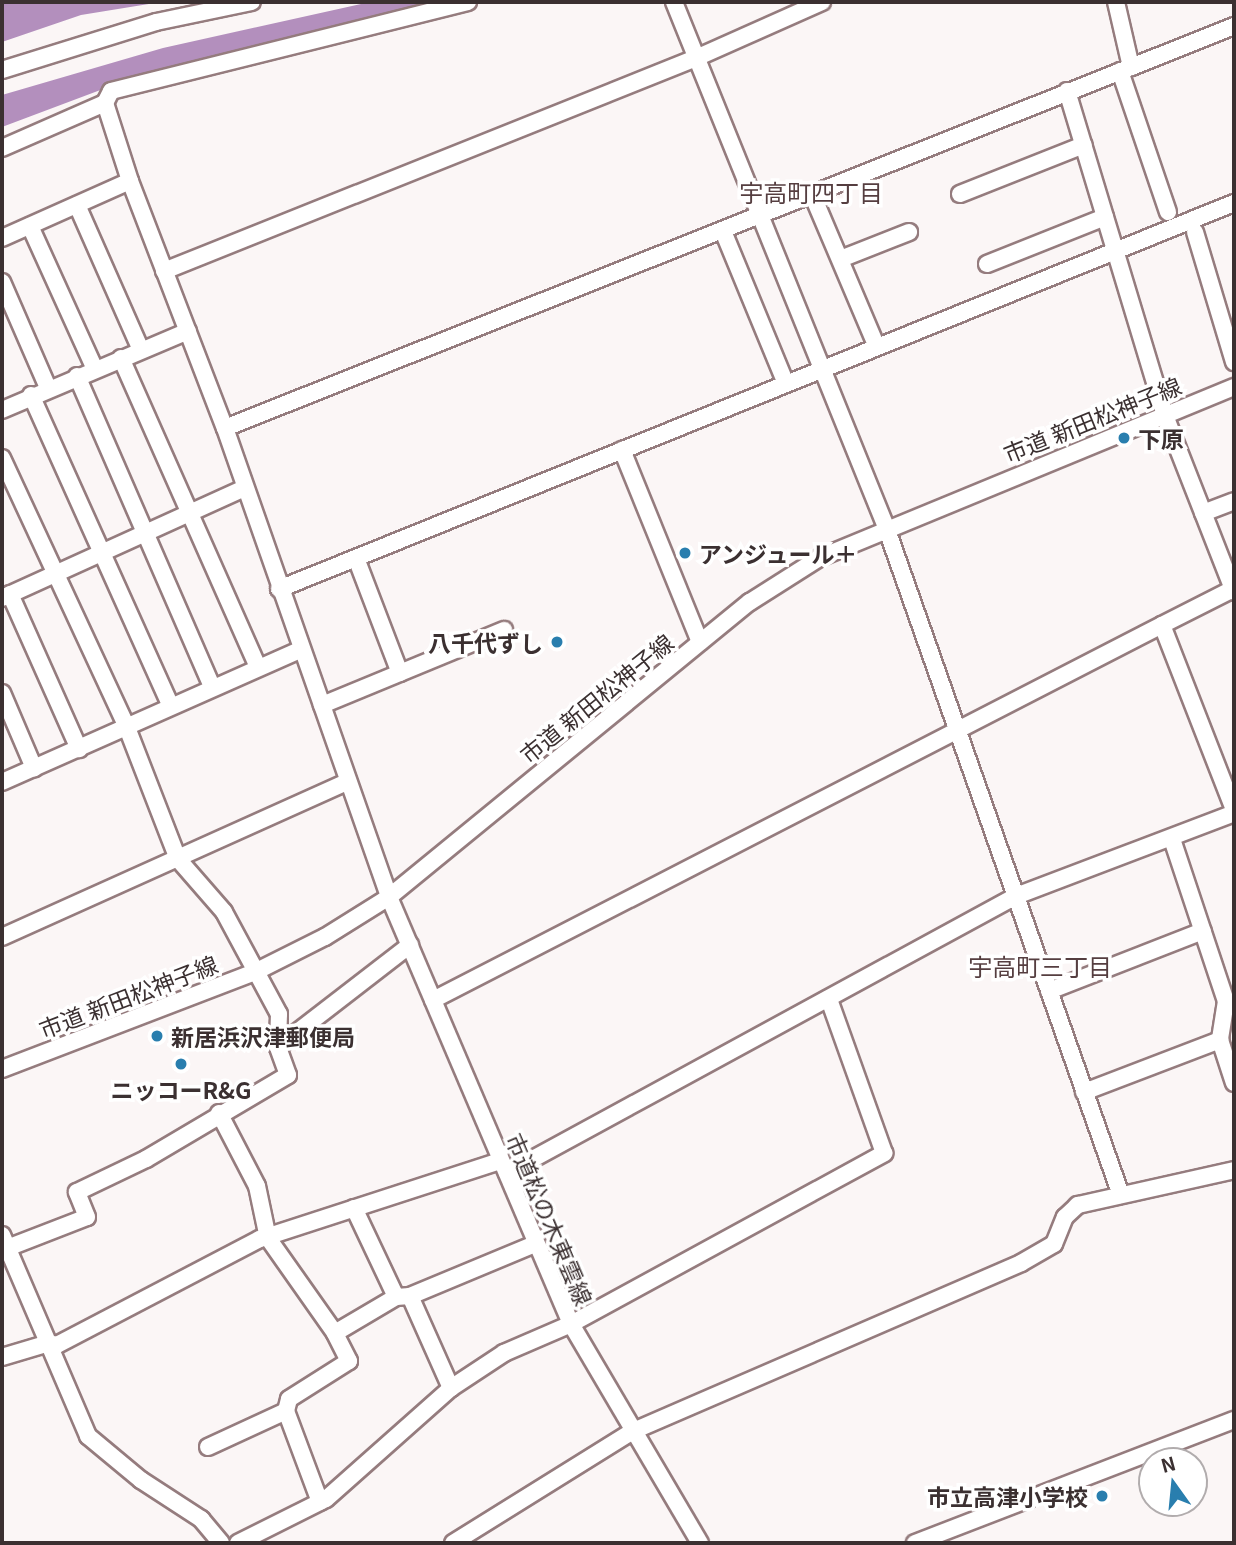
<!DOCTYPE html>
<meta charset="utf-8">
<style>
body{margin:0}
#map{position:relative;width:1236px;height:1545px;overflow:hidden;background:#fbf6f6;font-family:Georgia,"Noto Sans JP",serif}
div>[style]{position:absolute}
.water>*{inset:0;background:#b38fbd}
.roads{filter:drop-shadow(2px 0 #957c7e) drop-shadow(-2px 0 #957c7e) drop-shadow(0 2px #957c7e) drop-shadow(0 -2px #957c7e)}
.minor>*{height:16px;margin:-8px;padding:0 8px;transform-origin:8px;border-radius:8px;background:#fff}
.dots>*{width:19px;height:19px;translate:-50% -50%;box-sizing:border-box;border:4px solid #fff;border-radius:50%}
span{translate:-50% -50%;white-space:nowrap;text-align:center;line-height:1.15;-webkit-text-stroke:7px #fff;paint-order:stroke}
.street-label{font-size:23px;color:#3b3031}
.poi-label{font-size:23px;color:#3b3031;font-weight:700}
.left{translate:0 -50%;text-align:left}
.right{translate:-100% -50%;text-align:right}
.neighbourhood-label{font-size:24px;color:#553e40}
.frame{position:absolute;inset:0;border:4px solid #3b3031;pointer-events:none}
.north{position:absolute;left:1138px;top:1447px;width:70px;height:70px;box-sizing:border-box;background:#fff;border:2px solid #b1acad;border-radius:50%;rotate:345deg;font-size:19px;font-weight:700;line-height:28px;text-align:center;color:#3b3031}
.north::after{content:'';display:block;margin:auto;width:24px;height:32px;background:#297eae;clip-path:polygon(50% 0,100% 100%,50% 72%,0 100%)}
</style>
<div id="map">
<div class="water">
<i style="clip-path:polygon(2px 2px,161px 2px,81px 15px,2px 42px)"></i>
<i style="clip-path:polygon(370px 2px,444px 2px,135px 77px,2px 127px,2px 95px,163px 48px)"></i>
</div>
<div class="roads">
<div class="minor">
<i style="left:674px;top:2px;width:566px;rotate:68.01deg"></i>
<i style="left:886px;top:527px;width:708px;rotate:70.62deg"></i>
<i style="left:1116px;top:2px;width:67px;rotate:77deg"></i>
<i style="left:2px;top:70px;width:161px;rotate:-17.3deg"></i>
<i style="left:156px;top:22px;width:98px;rotate:-11.8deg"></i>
<i style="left:1120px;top:71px;width:149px;rotate:71.2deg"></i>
<i style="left:1067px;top:91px;width:336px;rotate:73.2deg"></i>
<i style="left:1164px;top:413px;width:192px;rotate:68.6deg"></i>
<i style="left:105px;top:103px;width:82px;rotate:72.2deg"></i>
<i style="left:130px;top:181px;width:265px;rotate:69deg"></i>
<i style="left:225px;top:428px;width:497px;rotate:70.7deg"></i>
<i style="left:389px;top:897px;width:464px;rotate:66.9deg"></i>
<i style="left:571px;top:1324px;width:254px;rotate:59.5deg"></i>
<i style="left:2px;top:148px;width:112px;rotate:-23.6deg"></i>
<i style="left:105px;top:103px;width:13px;rotate:-63deg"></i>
<i style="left:111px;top:91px;width:368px;rotate:-14deg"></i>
<i style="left:812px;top:194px;width:166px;rotate:67deg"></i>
<i style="left:960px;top:194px;width:133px;rotate:-21.6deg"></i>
<i style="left:77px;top:205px;width:158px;rotate:66.2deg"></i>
<i style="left:30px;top:226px;width:157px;rotate:65.6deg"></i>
<i style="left:723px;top:231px;width:165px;rotate:67.6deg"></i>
<i style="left:1195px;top:232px;width:136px;rotate:73.3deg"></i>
<i style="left:2px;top:238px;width:140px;rotate:-24deg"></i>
<i style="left:843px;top:258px;width:71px;rotate:-21.5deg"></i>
<i style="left:987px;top:264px;width:127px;rotate:-21.7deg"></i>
<i style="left:164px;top:271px;width:573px;rotate:-21.82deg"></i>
<i style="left:696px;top:58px;width:138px;rotate:-24deg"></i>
<i style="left:2px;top:282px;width:116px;rotate:66.5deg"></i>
<i style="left:121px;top:358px;width:338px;rotate:66.1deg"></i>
<i style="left:77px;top:376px;width:338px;rotate:66.5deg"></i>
<i style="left:31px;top:395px;width:340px;rotate:65.8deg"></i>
<i style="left:2px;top:410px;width:202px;rotate:-23deg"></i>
<i style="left:225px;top:428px;width:1086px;rotate:-21.72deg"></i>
<i style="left:622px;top:450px;width:207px;rotate:67.9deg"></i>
<i style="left:2px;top:458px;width:294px;rotate:65.1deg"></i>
<i style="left:126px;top:725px;width:144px;rotate:68.8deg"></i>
<i style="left:178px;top:859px;width:70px;rotate:49deg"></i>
<i style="left:224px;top:912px;width:116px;rotate:61.7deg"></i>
<i style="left:279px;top:1014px;width:33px;rotate:92deg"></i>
<i style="left:1203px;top:513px;width:33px;rotate:-21deg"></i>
<i style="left:356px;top:558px;width:123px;rotate:69.1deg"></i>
<i style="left:279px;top:589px;width:1030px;rotate:-22.01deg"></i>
<i style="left:1233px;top:589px;width:80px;rotate:153.1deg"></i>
<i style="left:1162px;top:625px;width:199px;rotate:68.7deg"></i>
<i style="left:10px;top:594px;width:170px;rotate:66deg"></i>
<i style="left:2px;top:598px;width:267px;rotate:-24.4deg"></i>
<i style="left:2px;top:693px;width:82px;rotate:66.9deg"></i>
<i style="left:322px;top:705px;width:197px;rotate:-22.4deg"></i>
<i style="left:2px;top:782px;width:326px;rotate:-23.9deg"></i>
<i style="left:1172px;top:839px;width:171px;rotate:71.6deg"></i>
<i style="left:1226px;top:1001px;width:39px;rotate:99deg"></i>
<i style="left:1220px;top:1040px;width:45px;rotate:72deg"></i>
<i style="left:2px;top:937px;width:378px;rotate:-24.2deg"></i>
<i style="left:1049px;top:991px;width:165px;rotate:-21.3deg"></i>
<i style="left:433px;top:1000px;width:820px;rotate:-27.22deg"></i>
<i style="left:2px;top:1069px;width:273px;rotate:-21deg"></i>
<i style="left:257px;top:971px;width:76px;rotate:-26.6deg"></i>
<i style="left:325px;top:937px;width:75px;rotate:-32deg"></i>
<i style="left:389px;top:897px;width:466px;rotate:-39.3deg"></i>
<i style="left:750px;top:602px;width:82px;rotate:-32.5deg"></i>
<i style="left:819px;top:558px;width:449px;rotate:-22.4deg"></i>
<i style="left:1084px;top:1092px;width:146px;rotate:-20.9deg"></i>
<i style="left:219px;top:1113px;width:82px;rotate:62.5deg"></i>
<i style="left:257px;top:1186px;width:53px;rotate:78.1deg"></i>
<i style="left:268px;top:1238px;width:116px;rotate:54.8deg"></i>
<i style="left:335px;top:1333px;width:71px;rotate:-30.5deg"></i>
<i style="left:507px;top:1173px;width:579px;rotate:-28.56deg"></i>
<i style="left:1016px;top:896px;width:233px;rotate:-20.8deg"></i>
<i style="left:354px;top:1208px;width:98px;rotate:64.7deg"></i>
<i style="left:396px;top:1297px;width:14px;rotate:-4deg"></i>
<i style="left:410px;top:1296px;width:101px;rotate:66deg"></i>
<i style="left:2px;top:1235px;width:219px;rotate:66.8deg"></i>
<i style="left:88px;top:1436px;width:69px;rotate:39.7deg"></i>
<i style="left:141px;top:1480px;width:72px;rotate:33deg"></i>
<i style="left:201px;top:1519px;width:31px;rotate:50deg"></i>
<i style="left:2px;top:1250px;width:91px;rotate:-21.2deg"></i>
<i style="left:87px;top:1217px;width:27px;rotate:-112deg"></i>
<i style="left:77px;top:1192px;width:76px;rotate:-25.6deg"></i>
<i style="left:146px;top:1159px;width:165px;rotate:-30.6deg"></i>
<i style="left:288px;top:1075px;width:30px;rotate:-110deg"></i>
<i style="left:278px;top:1047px;width:167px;rotate:-37.7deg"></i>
<i style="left:410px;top:1296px;width:135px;rotate:-22.6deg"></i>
<i style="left:2px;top:1357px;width:49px;rotate:-16.6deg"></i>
<i style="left:49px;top:1343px;width:8px;rotate:14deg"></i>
<i style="left:57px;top:1345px;width:229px;rotate:-27.6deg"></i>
<i style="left:260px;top:1239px;width:252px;rotate:-18deg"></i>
<i style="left:286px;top:1411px;width:12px;rotate:-76deg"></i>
<i style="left:289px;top:1399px;width:71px;rotate:-32.3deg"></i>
<i style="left:349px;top:1361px;width:31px;rotate:-117deg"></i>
<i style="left:208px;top:1447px;width:86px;rotate:-24.8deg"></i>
<i style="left:286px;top:1411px;width:97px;rotate:69.5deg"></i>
<i style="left:238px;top:1543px;width:98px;rotate:-26.6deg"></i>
<i style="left:326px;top:1499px;width:167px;rotate:-41.6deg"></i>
<i style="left:451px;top:1388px;width:64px;rotate:-33.4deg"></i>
<i style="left:504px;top:1353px;width:73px;rotate:-23.4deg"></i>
<i style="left:571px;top:1324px;width:357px;rotate:-28.6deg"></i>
<i style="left:884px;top:1153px;width:164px;rotate:-109.7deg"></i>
<i style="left:453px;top:1543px;width:210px;rotate:-31.9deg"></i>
<i style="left:631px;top:1432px;width:425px;rotate:-23.4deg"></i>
<i style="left:1021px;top:1263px;width:38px;rotate:-30deg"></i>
<i style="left:1054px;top:1244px;width:29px;rotate:-68deg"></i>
<i style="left:1065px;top:1217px;width:18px;rotate:-43deg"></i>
<i style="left:1078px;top:1205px;width:160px;rotate:-12.6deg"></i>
<i style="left:915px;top:1543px;width:342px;rotate:-21.1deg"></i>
</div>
</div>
<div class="dots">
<i style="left:1124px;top:438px;background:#297eae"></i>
<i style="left:685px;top:553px;background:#297eae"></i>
<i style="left:557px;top:642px;background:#297eae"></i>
<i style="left:157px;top:1036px;background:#297eae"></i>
<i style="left:181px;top:1064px;background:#297eae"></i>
<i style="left:1102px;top:1496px;background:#297eae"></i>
</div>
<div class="street-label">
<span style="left:1092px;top:419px;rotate:-22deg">市道 新田松神子線</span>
<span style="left:596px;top:698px;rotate:-39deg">市道 新田松神子線</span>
<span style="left:128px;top:996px;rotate:-21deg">市道 新田松神子線</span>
<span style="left:550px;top:1219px;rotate:67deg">市道松の木東雲線</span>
</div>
<div class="poi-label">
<span class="left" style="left:1138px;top:438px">下原</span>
<span class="left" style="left:699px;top:553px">アンジュール＋</span>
<span class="right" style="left:543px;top:642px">八千代ずし</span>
<span class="left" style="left:171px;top:1036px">新居浜沢津郵便局</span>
<span style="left:181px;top:1089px">ニッコーR&amp;G</span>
<span class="right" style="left:1088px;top:1496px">市立高津小学校</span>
</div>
<div class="neighbourhood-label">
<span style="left:811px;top:192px">宇高町四丁目</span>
<span style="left:1040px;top:966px">宇高町三丁目</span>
</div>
<div class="frame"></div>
<div class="north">N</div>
</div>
